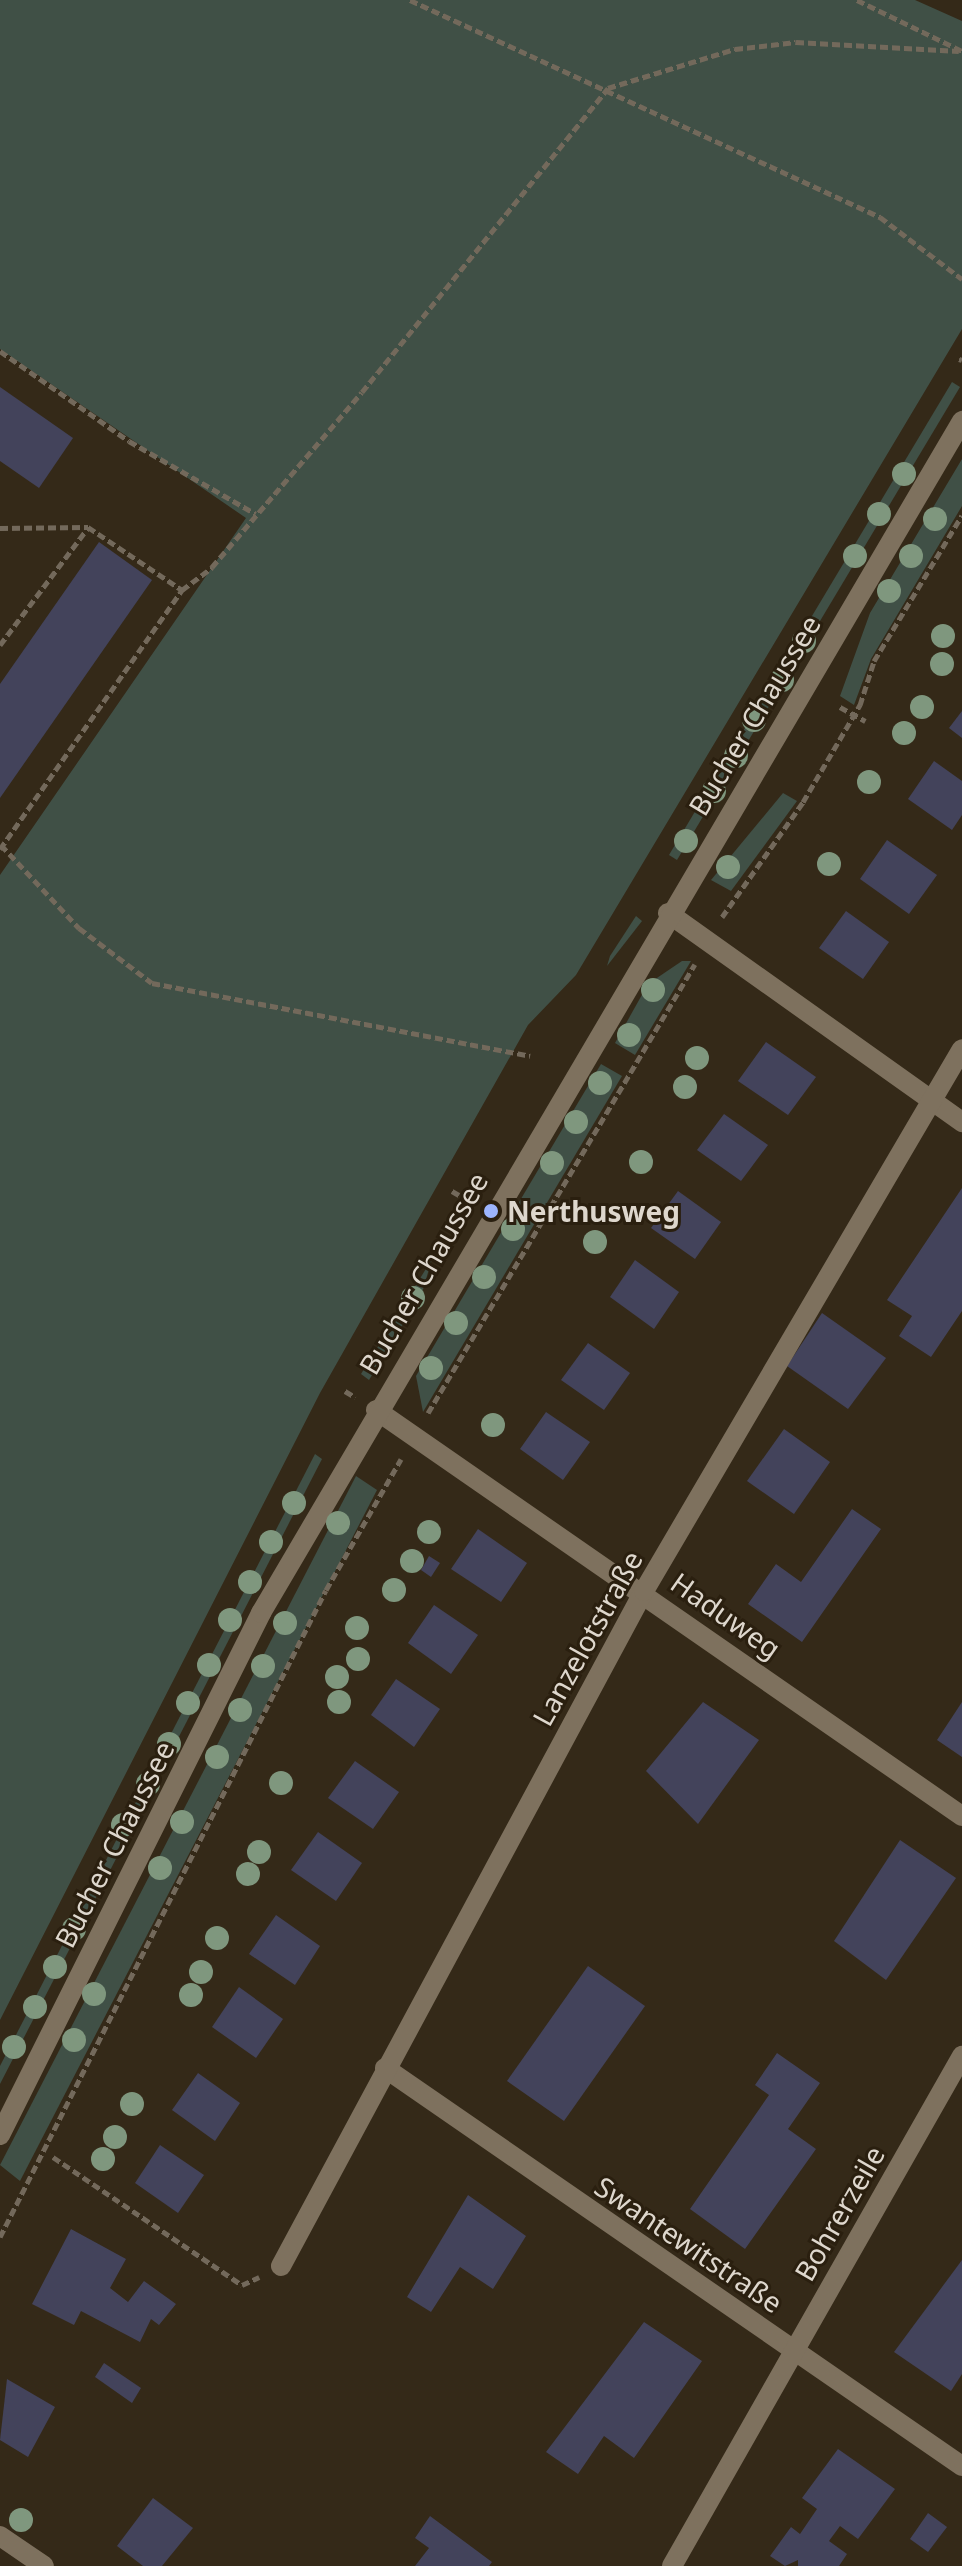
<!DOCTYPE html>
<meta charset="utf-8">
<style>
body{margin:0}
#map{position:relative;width:962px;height:2566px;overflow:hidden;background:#342918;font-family:"Noto Sans",sans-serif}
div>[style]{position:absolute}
.green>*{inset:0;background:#405046}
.building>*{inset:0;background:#43435b}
.path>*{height:5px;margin-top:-2.5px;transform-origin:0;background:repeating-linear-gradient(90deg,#73695b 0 8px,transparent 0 12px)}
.minor>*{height:20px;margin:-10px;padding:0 10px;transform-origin:10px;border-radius:10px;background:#7e715e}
.secondary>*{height:20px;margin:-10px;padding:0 10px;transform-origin:10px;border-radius:10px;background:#7e715e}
.trees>*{width:24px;height:24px;margin:-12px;border-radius:50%;background:#7f977e}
.dots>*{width:22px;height:22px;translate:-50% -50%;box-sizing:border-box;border:4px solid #2a1f0f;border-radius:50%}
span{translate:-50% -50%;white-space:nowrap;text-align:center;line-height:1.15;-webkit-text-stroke:6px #2a1f0f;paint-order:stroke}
.street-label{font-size:28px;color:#ded7cd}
.poi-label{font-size:28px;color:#ded7cd;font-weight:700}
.left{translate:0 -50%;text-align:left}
</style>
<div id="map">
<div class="green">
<i style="clip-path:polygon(0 0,915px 0,962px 21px,962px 329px,576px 975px,528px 1025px,320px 1393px,0 2020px,0 875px,246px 518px,0 349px)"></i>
<i style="clip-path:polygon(952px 382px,960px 387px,677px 860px,669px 855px)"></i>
<i style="clip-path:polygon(962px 459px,962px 506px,871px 659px,854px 705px,840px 696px,870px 613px)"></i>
<i style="clip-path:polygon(783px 793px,797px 801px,731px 891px,711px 880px)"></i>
<i style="clip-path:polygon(636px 916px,642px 921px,607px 966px,610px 956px)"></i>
<i style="clip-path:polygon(682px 961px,691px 961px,635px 1055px,615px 1043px,648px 984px)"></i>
<i style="clip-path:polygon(601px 1064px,622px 1076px,423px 1412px,416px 1376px)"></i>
<i style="clip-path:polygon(432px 1259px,422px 1293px,369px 1380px,361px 1374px)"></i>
<i style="clip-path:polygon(315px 1454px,322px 1459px,0 2084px,0 2066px)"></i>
<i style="clip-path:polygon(356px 1476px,377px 1490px,20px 2181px,0 2165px)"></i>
</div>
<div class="building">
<i style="clip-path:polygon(0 387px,73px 438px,39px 488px,0 461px)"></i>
<i style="clip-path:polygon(99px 542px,152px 580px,0 798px,0 684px)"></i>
<i style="clip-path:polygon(962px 711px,962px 738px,949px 728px)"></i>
<i style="clip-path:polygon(934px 761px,962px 781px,962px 815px,952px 830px,908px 799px)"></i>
<i style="clip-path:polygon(887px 840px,937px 875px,909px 914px,860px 879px)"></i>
<i style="clip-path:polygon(846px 911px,889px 942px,863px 979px,819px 948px)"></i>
<i style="clip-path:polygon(766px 1042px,816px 1077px,788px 1115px,738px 1081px)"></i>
<i style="clip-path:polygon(724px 1114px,768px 1145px,741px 1181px,697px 1150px)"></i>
<i style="clip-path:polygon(962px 1188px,962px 1311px,931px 1357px,899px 1336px,912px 1316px,887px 1300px)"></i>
<i style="clip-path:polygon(678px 1191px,721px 1222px,695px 1259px,651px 1228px)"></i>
<i style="clip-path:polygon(635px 1260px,679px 1292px,654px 1329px,610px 1297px)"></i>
<i style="clip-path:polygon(822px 1313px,886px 1358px,848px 1409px,787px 1366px)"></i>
<i style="clip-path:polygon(588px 1343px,630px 1373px,604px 1410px,561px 1380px)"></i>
<i style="clip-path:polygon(546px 1412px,590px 1442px,563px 1480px,520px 1449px)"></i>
<i style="clip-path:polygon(784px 1429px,830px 1462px,794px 1514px,747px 1481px)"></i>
<i style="clip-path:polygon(852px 1509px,881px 1529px,802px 1642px,748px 1604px,776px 1564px,801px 1582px)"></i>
<i style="clip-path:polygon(478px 1529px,527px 1563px,501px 1602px,451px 1569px)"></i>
<i style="clip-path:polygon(429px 1556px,440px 1563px,431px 1577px,421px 1570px)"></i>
<i style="clip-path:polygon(434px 1605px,478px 1635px,451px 1674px,408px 1643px)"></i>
<i style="clip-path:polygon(396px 1679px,440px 1709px,414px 1747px,371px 1715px)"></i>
<i style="clip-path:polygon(703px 1702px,759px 1740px,698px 1824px,646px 1771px)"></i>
<i style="clip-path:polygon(962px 1702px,962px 1757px,937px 1740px)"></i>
<i style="clip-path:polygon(355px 1761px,399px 1792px,373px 1829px,328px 1798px)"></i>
<i style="clip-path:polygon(318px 1832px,362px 1863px,336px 1901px,291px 1870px)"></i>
<i style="clip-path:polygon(900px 1840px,956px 1878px,886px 1980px,834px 1941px)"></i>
<i style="clip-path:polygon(276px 1915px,320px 1946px,295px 1985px,249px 1954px)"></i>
<i style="clip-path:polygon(588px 1966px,645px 2006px,564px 2121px,507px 2081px)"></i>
<i style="clip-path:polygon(239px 1987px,283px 2019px,256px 2058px,212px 2027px)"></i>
<i style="clip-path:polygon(777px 2053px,820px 2083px,788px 2129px,816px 2149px,745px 2249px,690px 2209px,769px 2095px,755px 2085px)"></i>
<i style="clip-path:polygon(198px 2073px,240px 2103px,215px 2141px,172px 2110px)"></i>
<i style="clip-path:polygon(160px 2145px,204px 2175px,178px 2213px,135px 2183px)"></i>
<i style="clip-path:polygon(468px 2195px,526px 2236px,493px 2289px,460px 2267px,431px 2312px,407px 2297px)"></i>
<i style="clip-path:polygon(71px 2229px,126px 2259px,110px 2288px,128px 2302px,144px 2281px,176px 2304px,159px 2325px,151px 2319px,140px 2342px,81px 2311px,74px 2325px,32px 2304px)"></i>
<i style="clip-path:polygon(962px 2260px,962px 2374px,951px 2391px,894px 2352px)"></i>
<i style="clip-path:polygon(644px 2322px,702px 2361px,634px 2458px,604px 2436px,578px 2474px,546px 2452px)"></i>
<i style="clip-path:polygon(104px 2363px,141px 2388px,132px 2403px,95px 2377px)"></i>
<i style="clip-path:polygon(7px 2379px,55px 2407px,28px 2457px,0 2440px)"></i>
<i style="clip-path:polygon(838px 2449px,895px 2489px,858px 2539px,840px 2526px,829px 2541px,847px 2554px,839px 2566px,798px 2566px,798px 2560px,785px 2566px,770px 2556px,791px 2527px,800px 2534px,817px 2509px,802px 2498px)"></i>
<i style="clip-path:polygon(153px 2498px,193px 2528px,162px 2566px,143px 2566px,117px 2546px)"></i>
<i style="clip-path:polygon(928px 2513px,947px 2527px,928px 2552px,910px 2539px)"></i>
<i style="clip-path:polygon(430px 2516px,492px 2562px,489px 2566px,415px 2566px,429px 2548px,415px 2538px)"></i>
</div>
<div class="path">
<i style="left:410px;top:0;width:518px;rotate:24.78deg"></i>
<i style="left:880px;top:217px;width:103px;rotate:37.1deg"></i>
<i style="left:857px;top:0;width:117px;rotate:25.9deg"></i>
<i style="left:0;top:351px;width:157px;rotate:34.9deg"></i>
<i style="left:129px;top:441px;width:146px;rotate:29.9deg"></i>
<i style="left:959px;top:359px;width:3px;rotate:18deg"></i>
<i style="left:0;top:528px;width:88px;rotate:-0.7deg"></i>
<i style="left:88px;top:527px;width:113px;rotate:33.8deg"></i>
<i style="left:0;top:645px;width:146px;rotate:-53.1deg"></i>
<i style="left:840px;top:707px;width:29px;rotate:29deg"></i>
<i style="left:1px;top:845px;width:114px;rotate:46.8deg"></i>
<i style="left:79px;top:928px;width:91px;rotate:37deg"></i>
<i style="left:152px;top:983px;width:385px;rotate:10.9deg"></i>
<i style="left:0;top:849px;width:317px;rotate:-54.9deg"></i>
<i style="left:182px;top:590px;width:38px;rotate:-37deg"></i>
<i style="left:212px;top:567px;width:230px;rotate:-49.4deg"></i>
<i style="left:362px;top:392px;width:391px;rotate:-51deg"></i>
<i style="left:608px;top:88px;width:133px;rotate:-17.1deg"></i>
<i style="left:735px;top:49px;width:61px;rotate:-6.5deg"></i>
<i style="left:796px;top:42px;width:163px;rotate:3.2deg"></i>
<i style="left:722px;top:917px;width:141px;rotate:-54.8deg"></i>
<i style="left:803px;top:802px;width:113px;rotate:-59.6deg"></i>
<i style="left:860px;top:705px;width:46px;rotate:-72.3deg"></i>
<i style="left:874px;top:661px;width:170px;rotate:-58.9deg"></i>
<i style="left:452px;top:1191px;width:8px;rotate:30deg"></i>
<i style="left:345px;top:1391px;width:12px;rotate:31deg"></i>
<i style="left:428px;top:1413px;width:522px;rotate:-59.26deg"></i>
<i style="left:53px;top:2157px;width:228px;rotate:34.1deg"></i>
<i style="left:242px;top:2285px;width:19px;rotate:-25deg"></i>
<i style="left:0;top:2237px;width:724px;rotate:-63.26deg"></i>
<i style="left:326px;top:1590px;width:151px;rotate:-60.2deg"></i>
</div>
<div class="minor">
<i style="left:668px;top:913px;width:361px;rotate:35.4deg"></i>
<i style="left:376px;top:1410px;width:713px;rotate:34.72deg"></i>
<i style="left:385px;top:2068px;width:701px;rotate:34.6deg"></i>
<i style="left:281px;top:2266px;width:766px;rotate:-61.73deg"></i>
<i style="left:644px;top:1591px;width:628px;rotate:-59.6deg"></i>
<i style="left:0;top:2536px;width:53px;rotate:34.3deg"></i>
<i style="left:672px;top:2566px;width:587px;rotate:-60.38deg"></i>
</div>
<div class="secondary">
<i style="left:0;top:2135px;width:584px;rotate:-63.43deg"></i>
<i style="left:261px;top:1613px;width:1383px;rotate:-59.54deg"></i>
</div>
<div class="trees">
<i style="left:904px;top:474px"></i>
<i style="left:879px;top:514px"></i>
<i style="left:935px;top:519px"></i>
<i style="left:855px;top:556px"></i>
<i style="left:911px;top:556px"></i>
<i style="left:889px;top:591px"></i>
<i style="left:943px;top:636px"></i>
<i style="left:804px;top:641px"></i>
<i style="left:942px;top:664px"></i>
<i style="left:782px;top:680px"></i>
<i style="left:922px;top:707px"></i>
<i style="left:754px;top:720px"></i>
<i style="left:904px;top:733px"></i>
<i style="left:736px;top:756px"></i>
<i style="left:869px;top:782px"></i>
<i style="left:714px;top:791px"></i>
<i style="left:686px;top:841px"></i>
<i style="left:829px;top:864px"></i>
<i style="left:728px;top:867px"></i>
<i style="left:653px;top:990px"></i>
<i style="left:629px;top:1035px"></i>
<i style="left:697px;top:1058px"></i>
<i style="left:600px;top:1083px"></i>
<i style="left:685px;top:1087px"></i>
<i style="left:576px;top:1122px"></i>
<i style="left:641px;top:1162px"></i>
<i style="left:552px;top:1163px"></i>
<i style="left:513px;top:1229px"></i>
<i style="left:595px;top:1242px"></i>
<i style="left:484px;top:1277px"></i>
<i style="left:413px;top:1298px"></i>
<i style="left:456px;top:1323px"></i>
<i style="left:431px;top:1368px"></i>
<i style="left:493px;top:1425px"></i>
<i style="left:294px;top:1503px"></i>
<i style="left:338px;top:1523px"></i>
<i style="left:429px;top:1532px"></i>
<i style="left:271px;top:1542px"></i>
<i style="left:412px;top:1561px"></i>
<i style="left:250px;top:1582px"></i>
<i style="left:394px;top:1590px"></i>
<i style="left:230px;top:1620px"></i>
<i style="left:285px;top:1623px"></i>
<i style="left:357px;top:1628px"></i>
<i style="left:358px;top:1659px"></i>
<i style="left:209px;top:1665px"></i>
<i style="left:263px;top:1666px"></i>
<i style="left:337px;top:1677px"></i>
<i style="left:339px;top:1702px"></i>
<i style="left:188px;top:1703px"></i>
<i style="left:240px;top:1710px"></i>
<i style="left:169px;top:1744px"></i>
<i style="left:217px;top:1757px"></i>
<i style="left:281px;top:1783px"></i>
<i style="left:148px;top:1784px"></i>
<i style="left:182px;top:1822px"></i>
<i style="left:123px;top:1825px"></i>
<i style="left:259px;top:1852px"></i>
<i style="left:160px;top:1868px"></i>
<i style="left:248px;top:1874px"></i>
<i style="left:74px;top:1929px"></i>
<i style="left:217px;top:1938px"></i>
<i style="left:55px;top:1967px"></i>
<i style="left:201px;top:1972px"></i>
<i style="left:94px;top:1994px"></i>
<i style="left:191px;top:1995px"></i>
<i style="left:35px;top:2007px"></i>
<i style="left:74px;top:2040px"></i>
<i style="left:14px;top:2047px"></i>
<i style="left:132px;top:2104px"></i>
<i style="left:115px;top:2137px"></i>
<i style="left:103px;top:2159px"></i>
<i style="left:21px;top:2520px"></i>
</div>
<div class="dots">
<i style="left:491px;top:1211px;background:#9cb4fd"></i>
</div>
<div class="street-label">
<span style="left:754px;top:715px;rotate:-59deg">Bucher Chaussee</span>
<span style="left:423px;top:1273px;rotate:-60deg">Bucher Chaussee</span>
<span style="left:726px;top:1615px;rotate:35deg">Haduweg</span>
<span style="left:587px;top:1638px;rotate:-61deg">Lanzelotstraße</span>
<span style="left:114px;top:1844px;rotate:-63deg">Bucher Chaussee</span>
<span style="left:839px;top:2213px;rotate:-60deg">Bohrerzeile</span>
<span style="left:689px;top:2244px;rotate:34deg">Swantewitstraße</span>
</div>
<div class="poi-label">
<span class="left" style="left:507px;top:1211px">Nerthusweg</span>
</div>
</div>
